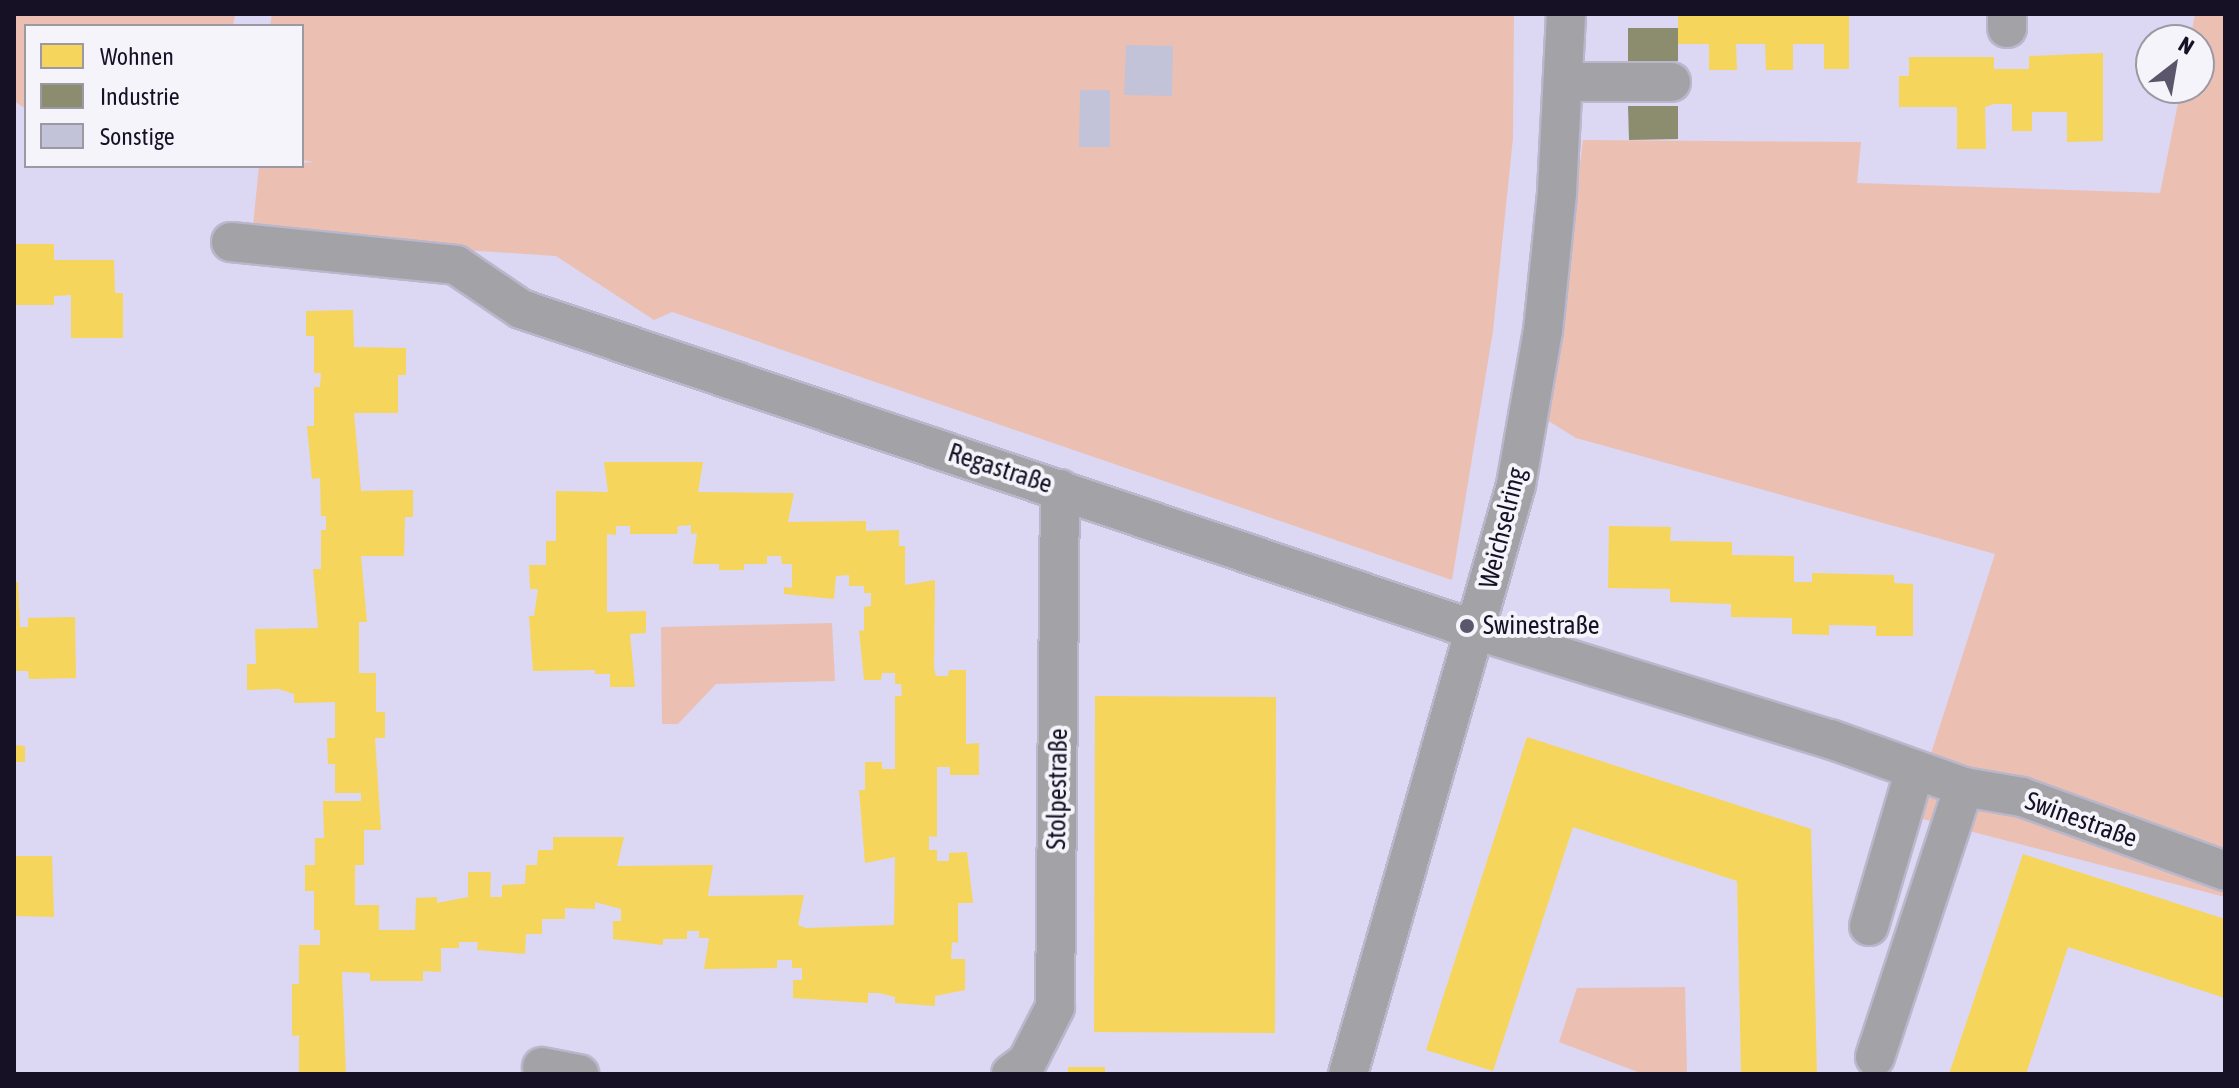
<!DOCTYPE html>
<meta charset="utf-8">
<style>
body{margin:0}
#map{position:relative;width:2239px;height:1088px;overflow:hidden;background:#dcd7f2;font-family:"Asap Condensed",sans-serif}
div>[style]{position:absolute}
.green>*{inset:0;background:#ebc0b2}
.homes>*{inset:0;background:#f6d55c}
.industry>*{inset:0;background:#8c8c6e}
.building>*{inset:0;background:#c2c2d9}
.roads{filter:drop-shadow(2px 0 #bab6cb) drop-shadow(-2px 0 #bab6cb) drop-shadow(0 2px #bab6cb) drop-shadow(0 -2px #bab6cb)}
.minor>*{height:38px;margin:-19px;padding:0 19px;transform-origin:19px;border-radius:19px;background:#a3a2a6}
.dots>*{width:22px;height:22px;translate:-50% -50%;box-sizing:border-box;border:4px solid #f5f4fa;border-radius:50%}
span{translate:-50% -50%;white-space:nowrap;text-align:center;line-height:1.15;-webkit-text-stroke:8px #f5f4fa;paint-order:stroke}
.street-label{font-size:26px;color:#171126}
.poi-label{font-size:26px;color:#171126}
.left{translate:0 -50%;text-align:left}
.frame{position:absolute;inset:0;border:16px solid #171126;pointer-events:none}
.legend{position:absolute;left:24px;top:24px;width:280px;height:144px;box-sizing:border-box;background:#f5f4fa;border:2px solid #9c99a5;margin:0;padding:10px 14px;list-style:none;font-size:24px;color:#171126}
.legend li{display:flex;align-items:center;gap:16px;height:40px}
.legend b{width:40px;border:2px solid #9c99a5}
.north{position:absolute;left:2135px;top:24px;width:80px;height:80px;box-sizing:border-box;background:#f5f4fa;border:2px solid #9c99a5;border-radius:50%;rotate:31deg;font-size:22px;font-weight:700;line-height:32px;text-align:center;color:#171126}
.north::after{content:'';display:block;margin:auto;width:28px;height:36px;background:#5c566d;clip-path:polygon(50% 0,100% 100%,50% 72%,0 100%)}
</style>
<div id="map">
<div class="green">
<i style="clip-path:polygon(14px 14px,235px 14px,233px 26px,26px 26px,26px 109px,14px 101px)"></i>
<i style="clip-path:polygon(272px 14px,1514px 14px,1513px 138px,1493px 331px,1452px 580px,672px 312px,654px 320px,556px 256px,252px 236px,259px 166px,314px 162px,302px 160px,302px 26px,270px 26px)"></i>
<i style="clip-path:polygon(2195px 14px,2225px 14px,2225px 897px,1911px 816px,1995px 554px,1576px 438px,1547px 420px,1583px 140px,1861px 142px,1857px 183px,2160px 193px,2181px 88px,2199px 88px,2199px 40px,2190px 40px)"></i>
<i style="clip-path:polygon(832px 623px,835px 681px,716px 684px,678px 724px,662px 724px,661px 627px)"></i>
<i style="clip-path:polygon(1685px 987px,1687px 1074px,1643px 1074px,1559px 1042px,1577px 988px)"></i>
</div>
<div class="homes">
<i style="clip-path:polygon(1678px 14px,1849px 14px,1849px 69px,1824px 69px,1824px 44px,1793px 44px,1793px 70px,1766px 70px,1765px 44px,1736px 44px,1737px 70px,1709px 70px,1709px 44px,1678px 44px)"></i>
<i style="clip-path:polygon(2103px 53px,2103px 141px,2067px 142px,2067px 112px,2032px 112px,2032px 131px,2012px 131px,2012px 104px,1994px 104px,1985px 107px,1986px 149px,1957px 149px,1957px 107px,1899px 107px,1899px 76px,1909px 76px,1909px 57px,1994px 57px,1994px 69px,2029px 69px,2029px 56px)"></i>
<i style="clip-path:polygon(14px 244px,54px 244px,54px 260px,114px 260px,115px 293px,123px 293px,123px 338px,71px 338px,71px 295px,54px 296px,54px 305px,14px 305px)"></i>
<i style="clip-path:polygon(353px 310px,354px 347px,406px 348px,406px 375px,398px 375px,398px 413px,354px 413px,361px 491px,413px 490px,413px 517px,405px 517px,404px 556px,361px 556px,367px 622px,359px 622px,359px 673px,376px 673px,376px 712px,385px 712px,385px 738px,375px 738px,381px 830px,364px 830px,364px 865px,355px 865px,355px 905px,379px 905px,379px 930px,415px 930px,416px 898px,437px 897px,437px 903px,468px 897px,468px 872px,491px 872px,490px 897px,502px 897px,502px 885px,525px 884px,526px 865px,537px 865px,538px 850px,553px 850px,553px 837px,624px 837px,617px 866px,713px 865px,708px 896px,804px 895px,798px 925px,806px 928px,894px 925px,895px 857px,865px 863px,859px 790px,865px 790px,865px 762px,882px 762px,882px 769px,895px 769px,895px 696px,902px 696px,901px 684px,895px 684px,895px 673px,882px 673px,881px 680px,864px 680px,859px 630px,864px 631px,864px 607px,871px 606px,871px 593px,864px 593px,864px 586px,849px 586px,849px 575px,836px 576px,834px 599px,784px 594px,784px 587px,792px 588px,792px 564px,782px 564px,781px 556px,767px 556px,767px 564px,744px 564px,744px 570px,719px 570px,719px 564px,693px 564px,697px 533px,691px 534px,691px 525px,678px 526px,677px 534px,630px 534px,630px 526px,616px 526px,616px 535px,607px 534px,607px 612px,646px 611px,646px 633px,630px 634px,635px 687px,610px 687px,610px 674px,595px 674px,595px 670px,533px 671px,529px 616px,534px 616px,538px 589px,530px 589px,529px 565px,546px 565px,546px 541px,556px 541px,556px 491px,608px 492px,604px 462px,703px 462px,698px 492px,794px 493px,788px 522px,866px 521px,866px 531px,899px 530px,899px 546px,905px 546px,905px 585px,935px 580px,934px 668px,936px 676px,948px 676px,949px 670px,966px 670px,966px 744px,979px 743px,979px 775px,950px 775px,950px 767px,937px 767px,937px 837px,929px 836px,929px 850px,937px 850px,937px 861px,949px 861px,949px 853px,967px 852px,973px 903px,958px 903px,958px 943px,952px 942px,951px 959px,965px 959px,965px 990px,935px 996px,935px 1006px,895px 1003px,895px 997px,879px 993px,868px 993px,868px 1003px,793px 998px,793px 980px,802px 980px,802px 968px,792px 968px,792px 960px,777px 960px,777px 968px,704px 969px,709px 938px,699px 938px,699px 931px,687px 931px,687px 939px,663px 939px,663px 945px,613px 939px,613px 921px,621px 921px,621px 909px,595px 902px,595px 909px,565px 908px,565px 919px,542px 919px,542px 934px,526px 934px,525px 954px,477px 950px,478px 942px,459px 942px,459px 948px,441px 948px,441px 972px,423px 971px,423px 981px,370px 981px,370px 973px,342px 972px,346px 1074px,299px 1074px,299px 1035px,292px 1036px,292px 984px,299px 984px,299px 945px,320px 945px,320px 930px,314px 930px,314px 891px,305px 891px,305px 865px,315px 865px,315px 838px,324px 838px,323px 801px,361px 801px,361px 793px,335px 793px,335px 764px,328px 764px,327px 738px,335px 738px,335px 702px,294px 703px,294px 694px,279px 689px,247px 690px,247px 664px,256px 664px,255px 629px,318px 628px,313px 569px,321px 569px,321px 530px,326px 530px,326px 516px,321px 516px,320px 478px,312px 479px,307px 426px,314px 426px,314px 387px,320px 387px,321px 373px,314px 373px,314px 336px,306px 336px,306px 311px)"></i>
<i style="clip-path:polygon(1609px 526px,1671px 527px,1670px 541px,1732px 542px,1732px 555px,1794px 556px,1794px 582px,1812px 582px,1812px 573px,1894px 575px,1894px 583px,1913px 584px,1913px 636px,1876px 636px,1876px 626px,1829px 625px,1829px 635px,1792px 634px,1792px 618px,1731px 617px,1731px 604px,1670px 602px,1670px 589px,1608px 588px)"></i>
<i style="clip-path:polygon(14px 582px,18px 582px,20px 627px,28px 627px,28px 618px,75px 617px,76px 678px,29px 679px,28px 671px,14px 671px)"></i>
<i style="clip-path:polygon(1095px 696px,1276px 697px,1275px 1033px,1094px 1032px)"></i>
<i style="clip-path:polygon(1527px 737px,1811px 829px,1817px 1074px,1741px 1074px,1737px 881px,1573px 827px,1493px 1071px,1426px 1050px)"></i>
<i style="clip-path:polygon(14px 745px,25px 746px,25px 762px,14px 762px)"></i>
<i style="clip-path:polygon(2023px 854px,2225px 919px,2225px 998px,2068px 947px,2026px 1074px,1949px 1074px)"></i>
<i style="clip-path:polygon(14px 856px,52px 856px,54px 917px,14px 916px)"></i>
<i style="clip-path:polygon(1068px 1067px,1105px 1067px,1105px 1074px,1068px 1074px)"></i>
</div>
<div class="industry">
<i style="clip-path:polygon(1628px 28px,1678px 28px,1678px 61px,1628px 61px)"></i>
<i style="clip-path:polygon(1628px 106px,1678px 106px,1678px 139px,1629px 140px)"></i>
</div>
<div class="building">
<i style="clip-path:polygon(1126px 45px,1173px 46px,1172px 96px,1124px 95px)"></i>
<i style="clip-path:polygon(1080px 90px,1110px 90px,1110px 147px,1079px 147px)"></i>
</div>
<div class="roads">
<div class="minor">
<i style="left:2007px;top:14px;width:14px;rotate:90deg"></i>
<i style="left:1564px;top:82px;width:107px"></i>
<i style="left:231px;top:242px;width:226px;rotate:5.8deg"></i>
<i style="left:456px;top:265px;width:78px;rotate:34.1deg"></i>
<i style="left:521px;top:309px;width:1010px;rotate:18.6deg"></i>
<i style="left:1478px;top:631px;width:368px;rotate:17.1deg"></i>
<i style="left:1830px;top:739px;width:142px;rotate:19.7deg"></i>
<i style="left:1964px;top:787px;width:59px;rotate:9.8deg"></i>
<i style="left:2022px;top:797px;width:216px;rotate:20deg"></i>
<i style="left:1869px;top:926px;width:163px;rotate:-73.6deg"></i>
<i style="left:1875px;top:1057px;width:284px;rotate:-71.8deg"></i>
<i style="left:542px;top:1067px;width:38px;rotate:11deg"></i>
<i style="left:1011px;top:1074px;width:20px;rotate:-37deg"></i>
<i style="left:1027px;top:1062px;width:62px;rotate:-63deg"></i>
<i style="left:1055px;top:1007px;width:518px;rotate:-89.45deg"></i>
<i style="left:1348px;top:1074px;width:612px;rotate:-74.08deg"></i>
<i style="left:1516px;top:485px;width:156px;rotate:-80.1deg"></i>
<i style="left:1543px;top:331px;width:140px;rotate:-84.2deg"></i>
<i style="left:1557px;top:192px;width:178px;rotate:-87.1deg"></i>
</div>
</div>
<div class="dots">
<i style="left:1467px;top:626px;background:#5c566d"></i>
</div>
<div class="street-label">
<span style="left:1000px;top:469px;rotate:18deg">Regastraße</span>
<span style="left:1503px;top:528px;rotate:-76deg">Weichselring</span>
<span style="left:1058px;top:789px;rotate:-89deg">Stolpestraße</span>
<span style="left:2081px;top:820px;rotate:20deg">Swinestraße</span>
</div>
<div class="poi-label">
<span class="left" style="left:1483px;top:626px">Swinestraße</span>
</div>
<div class="frame"></div>
<ul class="legend">
<li><b style="height:22px;background:#f6d55c"></b>Wohnen</li>
<li><b style="height:22px;background:#8c8c6e"></b>Industrie</li>
<li><b style="height:22px;background:#c2c2d9"></b>Sonstige</li>
</ul>
<div class="north">N</div>
</div>
